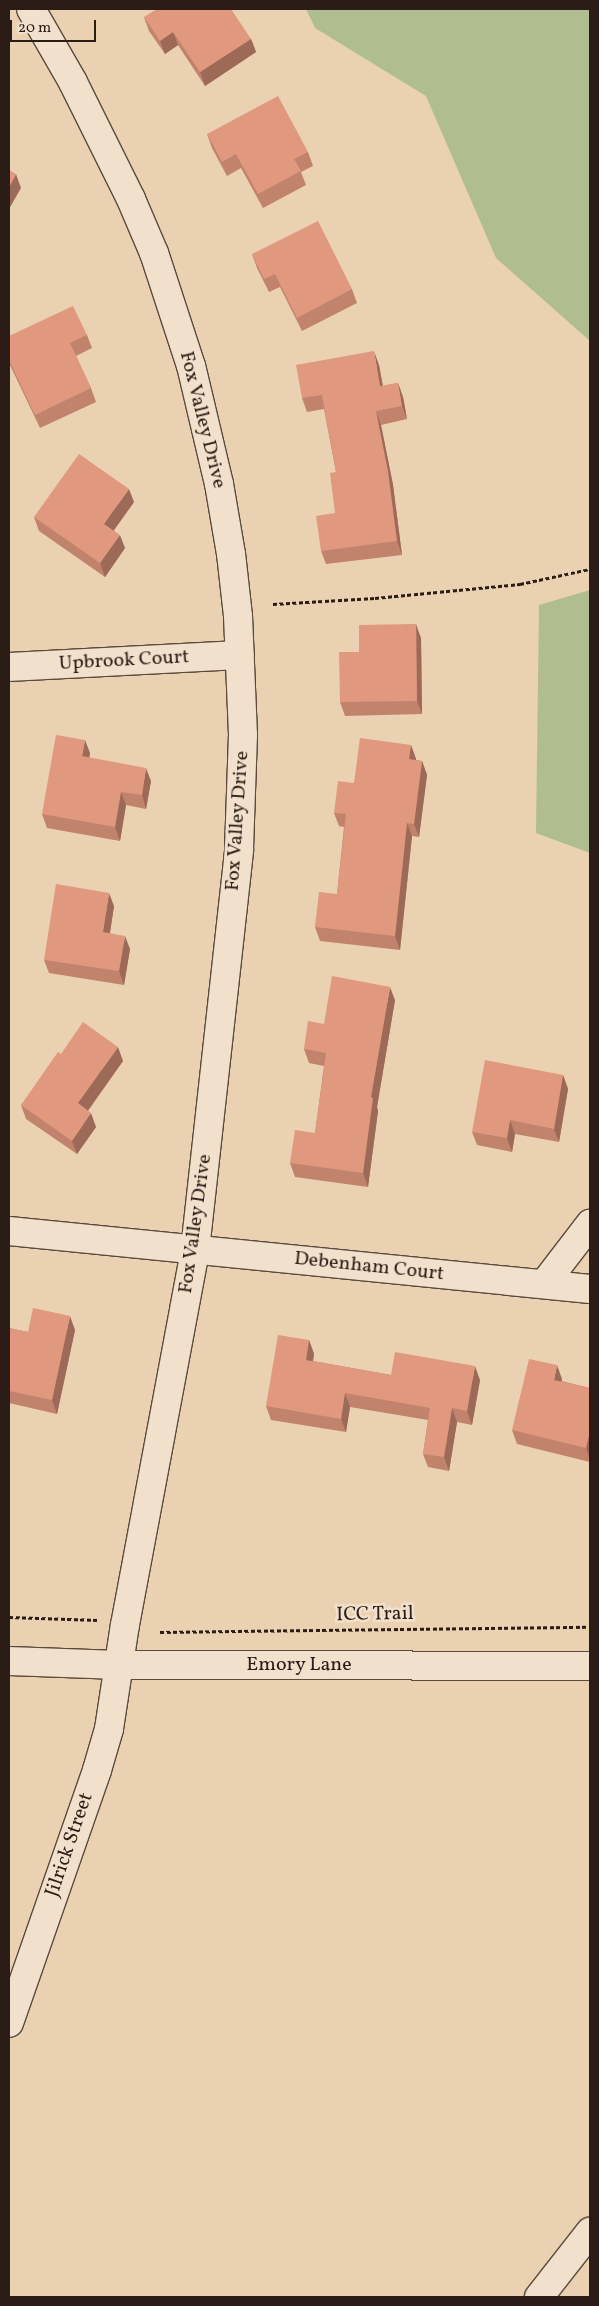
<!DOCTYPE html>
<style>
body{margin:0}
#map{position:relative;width:599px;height:2306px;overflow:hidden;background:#e9d1b1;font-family:Vollkorn,serif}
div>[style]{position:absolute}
.green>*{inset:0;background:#b0bd91}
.path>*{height:3px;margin-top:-1.5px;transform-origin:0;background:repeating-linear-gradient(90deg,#2b1d15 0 4px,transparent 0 6.5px)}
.roads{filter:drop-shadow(1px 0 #5a4a3c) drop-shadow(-1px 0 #5a4a3c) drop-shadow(0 1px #5a4a3c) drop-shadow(0 -1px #5a4a3c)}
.street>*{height:28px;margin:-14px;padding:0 14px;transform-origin:14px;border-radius:14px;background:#f1e1cc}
.secondary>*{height:28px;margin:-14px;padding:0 14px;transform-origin:14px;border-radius:14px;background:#f1e1cc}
.wall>*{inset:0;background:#c1836c}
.shaded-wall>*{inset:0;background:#9d6a58}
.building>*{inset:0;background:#e0987e}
span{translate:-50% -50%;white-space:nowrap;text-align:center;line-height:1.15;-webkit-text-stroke:5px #f1e1cc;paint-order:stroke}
.street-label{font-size:20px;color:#2b1d15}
.frame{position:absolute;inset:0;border:10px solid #2b1d15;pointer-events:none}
.scale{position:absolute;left:10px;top:20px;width:86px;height:22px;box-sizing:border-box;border:2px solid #2b1d15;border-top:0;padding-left:6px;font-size:15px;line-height:18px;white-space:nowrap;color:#2b1d15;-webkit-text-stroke:4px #f1e1cc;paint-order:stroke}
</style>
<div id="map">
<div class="green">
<i style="clip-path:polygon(306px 9px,590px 9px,590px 341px,496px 258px,426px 96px,315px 28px)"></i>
<i style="clip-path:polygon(590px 590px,590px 853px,536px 833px,539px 605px)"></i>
</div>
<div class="path">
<i style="left:273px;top:604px;width:102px;rotate:-3.4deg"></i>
<i style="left:375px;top:598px;width:146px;rotate:-5.5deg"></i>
<i style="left:520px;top:584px;width:72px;rotate:-12.1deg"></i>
<i style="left:9px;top:1617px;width:89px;rotate:1.9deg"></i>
<i style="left:160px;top:1632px;width:430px;rotate:-0.7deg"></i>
</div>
<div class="roads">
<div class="street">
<i style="left:9px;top:667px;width:231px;rotate:-3deg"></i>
<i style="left:9px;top:1231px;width:584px;rotate:5.7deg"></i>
<i style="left:544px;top:1284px;width:76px;rotate:-52.5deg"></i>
<i style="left:9px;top:2023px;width:268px;rotate:-70.8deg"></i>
<i style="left:97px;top:1770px;width:43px;rotate:-73.7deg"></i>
<i style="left:109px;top:1729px;width:105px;rotate:-81.3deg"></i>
<i style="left:125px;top:1625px;width:381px;rotate:-79.4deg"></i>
<i style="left:195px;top:1250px;width:403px;rotate:-83.7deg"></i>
<i style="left:239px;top:849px;width:114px;rotate:-88deg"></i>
<i style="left:243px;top:735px;width:119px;rotate:-92.4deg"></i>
<i style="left:238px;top:616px;width:62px;rotate:-96.4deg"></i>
<i style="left:231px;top:554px;width:71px;rotate:-99.7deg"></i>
<i style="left:219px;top:484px;width:121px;rotate:-103.3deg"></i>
<i style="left:191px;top:366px;width:119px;rotate:-108.1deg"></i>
<i style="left:154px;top:253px;width:59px;rotate:-113.1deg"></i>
<i style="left:131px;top:199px;width:131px;rotate:-116.4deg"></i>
<i style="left:73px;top:82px;width:84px;rotate:-119.9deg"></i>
<i style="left:539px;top:2297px;width:83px;rotate:-51.9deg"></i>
</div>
<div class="secondary">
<i style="left:9px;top:1661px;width:110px;rotate:2.1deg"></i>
<i style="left:119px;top:1665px;width:471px;rotate:0.1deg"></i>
</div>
</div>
<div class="wall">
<i style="clip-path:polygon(144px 17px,251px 39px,256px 52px,205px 86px,178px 45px,165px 54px,149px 31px)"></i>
<i style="clip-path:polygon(207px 134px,308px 152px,313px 166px,301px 172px,306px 185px,263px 208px,241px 168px,227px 176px,212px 148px)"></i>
<i style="clip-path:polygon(252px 254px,352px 289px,357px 303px,302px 331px,280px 287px,269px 292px,257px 268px)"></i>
<i style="clip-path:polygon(87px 335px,92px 348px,76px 356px,91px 388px,96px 402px,40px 428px,9px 363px,9px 336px)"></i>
<i style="clip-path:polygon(379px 365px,383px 386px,398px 383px,403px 397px,407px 419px,381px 425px,393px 485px,402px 555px,326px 564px,321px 551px,335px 513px,336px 472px,324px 409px,307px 412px,302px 398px)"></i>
<i style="clip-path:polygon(134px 502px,114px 530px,125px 548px,105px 577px,39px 531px,34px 517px)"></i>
<i style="clip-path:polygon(421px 638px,422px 714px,345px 716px,340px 702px,359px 652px)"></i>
<i style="clip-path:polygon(411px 745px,416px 759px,416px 760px,422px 761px,427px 775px,419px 837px,412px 836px,400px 950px,320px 941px,315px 927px,337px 894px,344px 827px,339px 826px,334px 813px,354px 783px)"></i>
<i style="clip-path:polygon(90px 753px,89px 758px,151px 781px,146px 809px,126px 805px,120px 841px,47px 828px,42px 814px)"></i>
<i style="clip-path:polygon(114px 906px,110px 933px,130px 949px,124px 985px,49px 973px,44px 960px)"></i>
<i style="clip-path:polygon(395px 1000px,377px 1107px,378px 1111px,368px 1187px,295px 1177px,290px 1163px,315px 1133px,324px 1066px,309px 1063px,304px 1049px,324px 1024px)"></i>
<i style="clip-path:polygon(123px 1061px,88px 1111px,96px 1127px,77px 1154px,26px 1119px,21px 1105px)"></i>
<i style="clip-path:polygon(563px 1075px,568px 1089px,559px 1142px,515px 1134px,512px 1152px,477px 1145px,472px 1132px)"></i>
<i style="clip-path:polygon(9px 1328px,28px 1332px,75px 1330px,57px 1414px,9px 1403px)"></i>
<i style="clip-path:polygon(309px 1340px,314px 1354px,313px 1361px,391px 1375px,480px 1380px,472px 1425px,457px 1422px,449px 1471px,428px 1467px,423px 1454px,428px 1420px,350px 1407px,346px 1432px,271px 1420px,266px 1406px)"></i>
<i style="clip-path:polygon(562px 1379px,561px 1381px,590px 1388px,590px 1462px,517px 1444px,512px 1430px)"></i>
</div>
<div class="shaded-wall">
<i style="clip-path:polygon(173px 32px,178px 45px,165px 54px,160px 41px)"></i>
<i style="clip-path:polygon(251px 39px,256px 52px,205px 86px,200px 72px)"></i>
<i style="clip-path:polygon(16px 174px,21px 188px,9px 209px,9px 187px)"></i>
<i style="clip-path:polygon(374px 351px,379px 365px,385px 400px,380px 386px)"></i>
<i style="clip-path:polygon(398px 383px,403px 397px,407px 419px,402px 406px)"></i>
<i style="clip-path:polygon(376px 411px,381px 425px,393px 485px,402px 555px,397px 541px)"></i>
<i style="clip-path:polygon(129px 489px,134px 502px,109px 537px,104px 524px)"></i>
<i style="clip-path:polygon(120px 535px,125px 548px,105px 577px,100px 563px)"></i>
<i style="clip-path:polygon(416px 624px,421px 638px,422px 714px,417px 701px)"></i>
<i style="clip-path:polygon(85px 740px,90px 753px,87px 770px,82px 756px)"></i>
<i style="clip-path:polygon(411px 745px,416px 759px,414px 773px,409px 759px)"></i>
<i style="clip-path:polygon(422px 761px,427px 775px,419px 837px,414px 824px)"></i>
<i style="clip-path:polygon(146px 768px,151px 781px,146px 809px,142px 795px)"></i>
<i style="clip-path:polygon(121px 792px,126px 805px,120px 841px,115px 827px)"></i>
<i style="clip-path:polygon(407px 823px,412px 836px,400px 950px,395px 936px)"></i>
<i style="clip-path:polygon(109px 893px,114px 906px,108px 945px,103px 932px)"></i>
<i style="clip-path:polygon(125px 936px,130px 949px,124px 985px,119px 971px)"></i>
<i style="clip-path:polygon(390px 987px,395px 1000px,377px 1107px,378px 1111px,368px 1187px,363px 1173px,371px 1097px)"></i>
<i style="clip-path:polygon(118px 1047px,123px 1061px,83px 1117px,78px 1103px)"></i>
<i style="clip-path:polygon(563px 1075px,568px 1089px,559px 1142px,554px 1129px)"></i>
<i style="clip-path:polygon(91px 1113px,96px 1127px,77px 1154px,72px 1141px)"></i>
<i style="clip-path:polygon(510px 1120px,515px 1134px,512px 1152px,507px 1138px)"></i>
<i style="clip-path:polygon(70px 1316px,75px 1330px,57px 1414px,52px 1400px)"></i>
<i style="clip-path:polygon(309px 1340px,314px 1354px,311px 1373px,306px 1360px)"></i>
<i style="clip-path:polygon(557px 1365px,562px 1379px,559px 1393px,554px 1380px)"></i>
<i style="clip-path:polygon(475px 1366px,480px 1380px,472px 1425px,467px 1411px)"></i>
<i style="clip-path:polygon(345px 1393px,350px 1407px,346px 1432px,341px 1419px)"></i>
<i style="clip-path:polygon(452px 1408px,457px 1422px,449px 1471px,444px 1457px)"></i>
<i style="clip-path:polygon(590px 1431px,590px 1459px,586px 1448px)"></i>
</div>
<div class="building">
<i style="clip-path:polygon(157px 9px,231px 9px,251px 39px,200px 72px,173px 32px,160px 41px,144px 17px)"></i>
<i style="clip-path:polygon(278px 96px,308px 152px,294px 159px,301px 171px,258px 194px,236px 154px,222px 162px,207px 134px)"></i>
<i style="clip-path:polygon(9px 170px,16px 174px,9px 187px)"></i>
<i style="clip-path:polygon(318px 221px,352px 289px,297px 318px,275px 274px,264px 279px,252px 254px)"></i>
<i style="clip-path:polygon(73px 306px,87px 335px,70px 343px,91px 388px,35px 415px,9px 360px,9px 336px)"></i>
<i style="clip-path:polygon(374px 351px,380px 386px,398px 383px,402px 406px,376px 411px,388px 471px,397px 541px,321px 551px,316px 516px,335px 513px,330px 473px,336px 472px,322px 395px,302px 398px,296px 365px)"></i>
<i style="clip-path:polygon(79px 454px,129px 489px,104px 524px,120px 535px,100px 563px,34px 517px)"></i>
<i style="clip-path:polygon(416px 624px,417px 701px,340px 702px,339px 652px,359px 652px,359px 625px)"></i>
<i style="clip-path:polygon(56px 735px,85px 740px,82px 756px,146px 768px,142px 795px,121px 792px,115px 827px,42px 814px)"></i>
<i style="clip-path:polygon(360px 738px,411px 745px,409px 759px,422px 761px,414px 824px,407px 823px,395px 936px,315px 927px,319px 892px,337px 894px,346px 814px,334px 813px,338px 781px,354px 783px)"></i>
<i style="clip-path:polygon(56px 884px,109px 893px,103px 932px,125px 936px,119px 971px,44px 960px)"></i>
<i style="clip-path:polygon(332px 976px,390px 987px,371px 1097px,373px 1098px,363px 1173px,290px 1163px,295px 1130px,315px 1133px,326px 1053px,304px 1049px,308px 1021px,324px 1024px)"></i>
<i style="clip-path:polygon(83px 1022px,118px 1047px,78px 1103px,91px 1113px,72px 1141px,21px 1105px,58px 1052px,61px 1054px)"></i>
<i style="clip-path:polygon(485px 1060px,563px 1075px,554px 1129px,510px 1120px,507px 1138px,472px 1132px)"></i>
<i style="clip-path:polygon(33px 1308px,70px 1316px,52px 1400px,9px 1391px,9px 1328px,28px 1332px)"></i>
<i style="clip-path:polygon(278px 1335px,309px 1340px,306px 1360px,391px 1375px,395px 1352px,475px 1366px,467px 1411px,452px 1408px,444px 1457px,423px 1454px,430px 1408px,345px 1393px,341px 1419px,266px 1406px)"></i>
<i style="clip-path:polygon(529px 1359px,557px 1365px,554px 1380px,590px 1388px,590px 1431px,586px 1448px,512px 1430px)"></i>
</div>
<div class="street-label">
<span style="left:202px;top:420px;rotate:76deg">Fox Valley Drive</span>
<span style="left:124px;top:661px;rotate:-3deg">Upbrook Court</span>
<span style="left:238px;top:821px;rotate:-86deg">Fox Valley Drive</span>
<span style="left:196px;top:1224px;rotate:-82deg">Fox Valley Drive</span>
<span style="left:369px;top:1267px;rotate:6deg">Debenham Court</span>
<span style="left:375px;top:1615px;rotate:-1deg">ICC Trail</span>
<span style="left:299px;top:1665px">Emory Lane</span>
<span style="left:70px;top:1845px;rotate:-71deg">Jilrick Street</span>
</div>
<div class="frame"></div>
<div class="scale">20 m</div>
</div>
